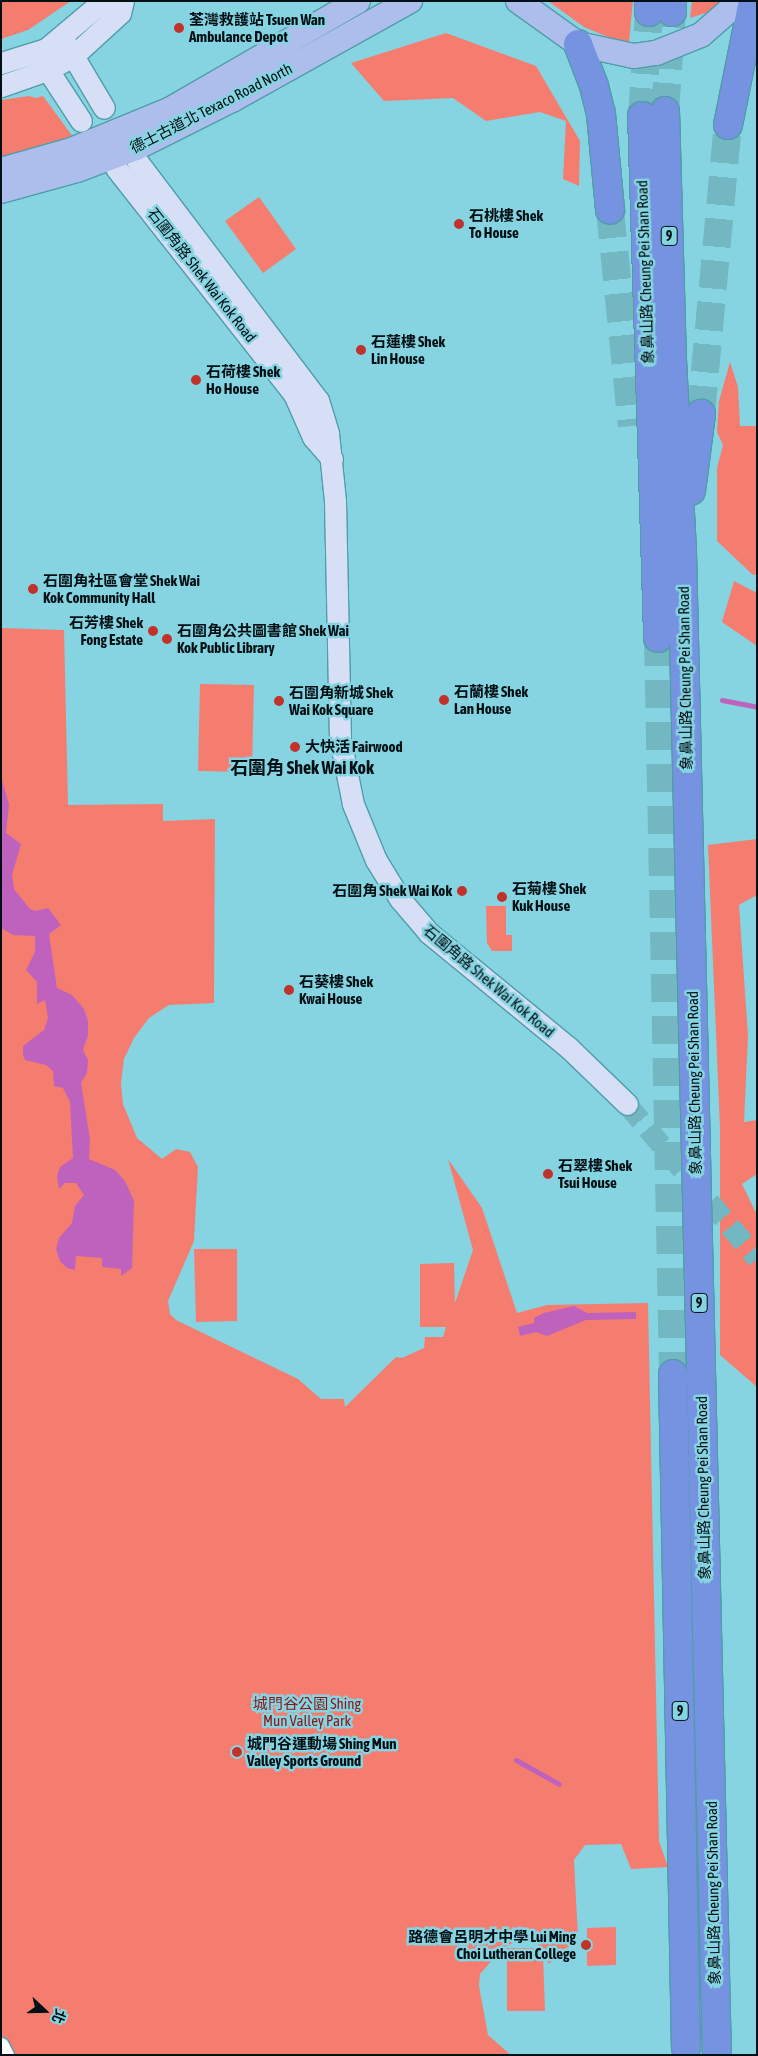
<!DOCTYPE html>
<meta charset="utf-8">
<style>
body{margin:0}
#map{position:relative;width:758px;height:2056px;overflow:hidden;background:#86d4e1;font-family:"Asap Condensed","Noto Sans TC",sans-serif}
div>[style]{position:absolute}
.green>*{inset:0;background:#f57d70}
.water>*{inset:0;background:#bf62bd}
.stream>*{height:5px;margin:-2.5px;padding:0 2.5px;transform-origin:2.5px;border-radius:2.5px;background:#bf62bd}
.secondary-tunnel>*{height:21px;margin-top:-10.5px;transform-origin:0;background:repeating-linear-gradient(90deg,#72b7c2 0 21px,transparent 0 32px)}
.highway-tunnel>*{height:28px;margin-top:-14px;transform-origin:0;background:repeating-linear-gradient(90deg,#72b7c2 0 28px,transparent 0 42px)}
.roads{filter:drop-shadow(1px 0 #4f9da9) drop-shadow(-1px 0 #4f9da9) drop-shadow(0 1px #4f9da9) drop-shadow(0 -1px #4f9da9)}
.street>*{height:15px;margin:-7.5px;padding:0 7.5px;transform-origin:7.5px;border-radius:7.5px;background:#fff}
.secondary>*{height:21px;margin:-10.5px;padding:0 10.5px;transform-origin:10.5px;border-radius:10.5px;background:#d6dff6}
.primary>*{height:24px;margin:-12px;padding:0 12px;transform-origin:12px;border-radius:12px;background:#adbeed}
.highway>*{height:28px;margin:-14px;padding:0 14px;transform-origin:14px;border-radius:14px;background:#7693e1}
.dots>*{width:14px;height:14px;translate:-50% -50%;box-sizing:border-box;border:2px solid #86d4e1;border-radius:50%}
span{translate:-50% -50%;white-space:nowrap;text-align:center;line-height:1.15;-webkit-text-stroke:5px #86d4e1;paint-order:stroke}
.shield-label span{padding:1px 4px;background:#86d4e1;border:1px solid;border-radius:4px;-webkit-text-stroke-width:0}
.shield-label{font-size:14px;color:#001014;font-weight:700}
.poi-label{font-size:15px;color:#001014;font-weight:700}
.left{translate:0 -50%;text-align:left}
.right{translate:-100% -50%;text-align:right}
.street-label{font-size:15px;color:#001014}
.park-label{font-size:15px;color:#8d1412}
.quarter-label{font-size:18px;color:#001014;font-weight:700}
.frame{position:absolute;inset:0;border:2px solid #001014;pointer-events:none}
.north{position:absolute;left:20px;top:1986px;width:50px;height:50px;-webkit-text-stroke:4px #86d4e1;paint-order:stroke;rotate:111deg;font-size:14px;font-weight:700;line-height:20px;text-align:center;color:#001014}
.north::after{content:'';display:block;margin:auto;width:18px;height:22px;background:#001014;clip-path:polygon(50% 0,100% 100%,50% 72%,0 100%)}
</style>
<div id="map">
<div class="green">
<i style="clip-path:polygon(1px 1px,71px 1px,28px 30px,1px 39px)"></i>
<i style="clip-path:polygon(548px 1px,633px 1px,629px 42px,615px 40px,584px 27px)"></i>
<i style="clip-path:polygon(692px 1px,727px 1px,709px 12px,690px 18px)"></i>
<i style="clip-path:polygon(446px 33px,536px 66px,580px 141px,579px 186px,563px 179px,566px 121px,540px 112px,486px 121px,453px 98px,384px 101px,351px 63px)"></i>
<i style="clip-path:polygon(29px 96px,36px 98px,43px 96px,76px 141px,1px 163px,1px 100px)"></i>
<i style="clip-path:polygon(259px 197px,296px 249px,263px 273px,225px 221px)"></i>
<i style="clip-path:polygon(730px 362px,738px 387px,740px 426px,757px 426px,757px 574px,753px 575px,717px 541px,717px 468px,723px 445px,717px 432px,719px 401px)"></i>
<i style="clip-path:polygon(734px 581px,757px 593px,757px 646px,722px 622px)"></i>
<i style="clip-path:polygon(1px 628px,64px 630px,68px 805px,163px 804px,163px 821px,215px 819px,214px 1003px,169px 1005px,149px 1018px,134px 1038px,124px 1059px,121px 1083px,123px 1104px,137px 1138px,162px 1159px,176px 1149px,190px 1152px,198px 1167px,194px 1241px,168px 1301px,170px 1314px,176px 1320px,298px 1379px,321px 1399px,344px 1399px,345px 1407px,396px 1357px,402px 1358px,424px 1348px,425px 1337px,443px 1337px,446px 1327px,420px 1327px,420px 1264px,454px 1263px,455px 1303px,473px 1250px,448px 1159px,482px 1208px,517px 1313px,547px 1305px,648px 1303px,659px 1841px,668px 1867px,631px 1869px,621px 1844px,585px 1845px,574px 1860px,578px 1938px,549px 1964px,543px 1954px,545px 2011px,507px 2011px,507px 1948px,540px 1948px,535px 1938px,538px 1930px,503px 1948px,480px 1974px,479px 1986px,488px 2035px,511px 2055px,13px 2055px,1px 2034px)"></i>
<i style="clip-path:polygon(200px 684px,254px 685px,252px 772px,198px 771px)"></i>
<i style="clip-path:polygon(757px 839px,757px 895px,739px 905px,748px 1036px,744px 1122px,757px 1120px,757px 1174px,742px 1184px,757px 1215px,757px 1387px,720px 1355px,720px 1128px,708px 845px)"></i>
<i style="clip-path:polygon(486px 906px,506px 906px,506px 935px,512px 935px,512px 951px,492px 951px,487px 943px)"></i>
<i style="clip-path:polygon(194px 1249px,237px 1249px,237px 1321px,196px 1322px)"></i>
<i style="clip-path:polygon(616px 1927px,616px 1965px,587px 1966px,587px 1928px)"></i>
</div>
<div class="water">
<i style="clip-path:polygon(1px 777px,9px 804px,6px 833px,21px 844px,12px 875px,14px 889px,30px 909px,36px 911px,48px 908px,61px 925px,49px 934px,57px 988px,72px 995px,84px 1009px,88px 1021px,88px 1035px,83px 1050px,88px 1060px,87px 1073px,81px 1083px,90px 1139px,89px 1159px,115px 1170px,125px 1181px,134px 1201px,132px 1268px,121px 1276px,121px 1269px,102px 1267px,102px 1258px,76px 1256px,75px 1270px,67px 1268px,60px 1261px,56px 1249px,59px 1238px,72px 1223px,75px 1206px,84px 1195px,76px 1183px,65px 1183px,59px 1189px,57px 1176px,60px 1167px,73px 1158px,70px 1102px,63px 1088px,54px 1086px,53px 1071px,46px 1065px,25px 1060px,23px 1054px,23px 1046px,44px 1030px,48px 1018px,45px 1000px,37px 1004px,37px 982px,26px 970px,35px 952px,35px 936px,13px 935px,1px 928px)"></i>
<i style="clip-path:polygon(574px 1306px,587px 1313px,636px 1312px,636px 1319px,586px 1320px,547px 1336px,536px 1332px,520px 1336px,518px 1327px,534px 1323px,534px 1318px,544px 1313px)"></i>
</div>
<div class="stream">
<i style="left:722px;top:700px;width:36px;rotate:11deg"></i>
<i style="left:516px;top:1760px;width:49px;rotate:29.2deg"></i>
</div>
<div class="secondary-tunnel">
<i style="left:627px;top:1104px;width:202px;rotate:49.8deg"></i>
</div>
<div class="highway-tunnel">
<i style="left:665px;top:111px;width:99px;rotate:-86deg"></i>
<i style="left:642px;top:116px;width:104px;rotate:-86.1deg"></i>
<i style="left:610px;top:210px;width:217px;rotate:84.2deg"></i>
<i style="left:701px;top:414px;width:290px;rotate:-84.7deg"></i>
<i style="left:658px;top:638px;width:736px;rotate:88.83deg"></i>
</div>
<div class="roads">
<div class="street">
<i style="left:1px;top:2045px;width:11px;rotate:63deg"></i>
</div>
<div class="secondary">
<i style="left:66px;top:44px;width:74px;rotate:59.3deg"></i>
<i style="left:40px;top:58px;width:75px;rotate:56.9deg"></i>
<i style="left:1px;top:63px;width:47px;rotate:-17.3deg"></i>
<i style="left:46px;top:49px;width:75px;rotate:-40.1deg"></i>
<i style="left:1px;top:86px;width:49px;rotate:-19.2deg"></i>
<i style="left:47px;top:70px;width:30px;rotate:-28deg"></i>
<i style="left:73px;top:56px;width:64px;rotate:-42.5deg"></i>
<i style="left:120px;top:13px;width:12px;rotate:-76deg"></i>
<i style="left:137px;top:161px;width:300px;rotate:52.9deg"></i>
<i style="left:318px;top:400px;width:34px;rotate:73deg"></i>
<i style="left:328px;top:433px;width:68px;rotate:84.1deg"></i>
<i style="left:335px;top:501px;width:238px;rotate:88.8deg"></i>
<i style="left:340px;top:739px;width:66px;rotate:78.7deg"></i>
<i style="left:353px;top:804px;width:61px;rotate:67.7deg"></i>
<i style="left:376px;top:860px;width:46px;rotate:58.4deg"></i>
<i style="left:400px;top:899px;width:45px;rotate:49.5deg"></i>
<i style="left:429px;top:933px;width:180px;rotate:39.4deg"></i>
<i style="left:568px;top:1047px;width:82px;rotate:44deg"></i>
<i style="left:116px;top:168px;width:288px;rotate:51.8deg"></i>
<i style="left:294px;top:394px;width:47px;rotate:66.2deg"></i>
<i style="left:313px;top:437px;width:29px;rotate:49deg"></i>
</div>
<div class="primary">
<i style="left:518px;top:1px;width:74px;rotate:35.6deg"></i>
<i style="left:578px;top:44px;width:57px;rotate:12.1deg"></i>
<i style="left:634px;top:56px;width:22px;rotate:-8deg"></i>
<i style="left:656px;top:53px;width:48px;rotate:-21.8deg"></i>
<i style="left:701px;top:35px;width:52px;rotate:-41.1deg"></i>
<i style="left:1px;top:170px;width:73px;rotate:-15.9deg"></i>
<i style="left:71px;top:150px;width:108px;rotate:-22.3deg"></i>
<i style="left:171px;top:109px;width:216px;rotate:-30deg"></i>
<i style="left:1px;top:191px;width:79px;rotate:-15.4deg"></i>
<i style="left:77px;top:170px;width:63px;rotate:-20.4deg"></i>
<i style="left:136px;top:148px;width:107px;rotate:-26.6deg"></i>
<i style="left:232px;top:100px;width:204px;rotate:-29.1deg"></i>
</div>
<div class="highway">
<i style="left:649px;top:12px;width:11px;rotate:-90deg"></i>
<i style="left:672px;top:12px;width:11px;rotate:-90deg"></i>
<i style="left:578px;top:44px;width:45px;rotate:69.1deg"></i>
<i style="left:594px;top:86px;width:29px;rotate:76deg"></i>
<i style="left:601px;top:114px;width:96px;rotate:84.6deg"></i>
<i style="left:665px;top:111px;width:249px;rotate:88.4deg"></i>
<i style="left:672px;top:360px;width:192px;rotate:87deg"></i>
<i style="left:682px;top:552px;width:1503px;rotate:88.67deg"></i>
<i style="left:642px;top:116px;width:522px;rotate:88.24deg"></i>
<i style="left:728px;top:125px;width:126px;rotate:-78.6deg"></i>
<i style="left:691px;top:491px;width:78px;rotate:-82.6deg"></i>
<i style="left:673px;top:1374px;width:674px;rotate:88.9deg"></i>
</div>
</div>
<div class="dots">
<i style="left:179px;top:28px;background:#c0322a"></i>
<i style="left:459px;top:224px;background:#c0322a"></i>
<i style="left:361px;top:350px;background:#c0322a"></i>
<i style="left:196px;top:380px;background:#c0322a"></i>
<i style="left:33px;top:589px;background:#c0322a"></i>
<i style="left:153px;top:631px;background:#c0322a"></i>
<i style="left:167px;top:639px;background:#c0322a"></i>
<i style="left:444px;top:700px;background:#c0322a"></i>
<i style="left:279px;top:701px;background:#c0322a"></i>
<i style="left:295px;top:747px;background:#c0322a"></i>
<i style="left:462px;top:891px;background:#c0322a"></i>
<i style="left:502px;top:897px;background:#c0322a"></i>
<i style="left:289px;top:990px;background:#c0322a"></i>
<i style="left:548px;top:1174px;background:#c0322a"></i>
<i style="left:237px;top:1752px;background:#c0322a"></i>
<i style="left:586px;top:1945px;background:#c0322a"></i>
</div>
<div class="shield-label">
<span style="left:669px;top:236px">9</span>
<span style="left:699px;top:1303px">9</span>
<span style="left:680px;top:1711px">9</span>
</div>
<div class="poi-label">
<span class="left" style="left:189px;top:28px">荃灣救護站 Tsuen Wan<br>Ambulance Depot</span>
<span class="left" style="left:469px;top:224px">石桃樓 Shek<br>To House</span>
<span class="left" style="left:371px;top:350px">石蓮樓 Shek<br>Lin House</span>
<span class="left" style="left:206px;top:380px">石荷樓 Shek<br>Ho House</span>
<span class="left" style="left:43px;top:589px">石圍角社區會堂 Shek Wai<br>Kok Community Hall</span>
<span class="right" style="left:143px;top:631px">石芳樓 Shek<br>Fong Estate</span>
<span class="left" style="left:177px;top:639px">石圍角公共圖書館 Shek Wai<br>Kok Public Library</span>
<span class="left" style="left:454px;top:700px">石蘭樓 Shek<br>Lan House</span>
<span class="left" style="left:289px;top:701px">石圍角新城 Shek<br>Wai Kok Square</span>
<span class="left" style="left:305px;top:747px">大快活 Fairwood</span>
<span class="left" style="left:512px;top:897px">石菊樓 Shek<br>Kuk House</span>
<span class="right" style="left:452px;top:891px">石圍角 Shek Wai Kok</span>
<span class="left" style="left:299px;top:990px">石葵樓 Shek<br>Kwai House</span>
<span class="left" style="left:558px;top:1174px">石翠樓 Shek<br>Tsui House</span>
<span class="left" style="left:247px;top:1752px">城門谷運動場 Shing Mun<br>Valley Sports Ground</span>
<span class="right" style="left:576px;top:1945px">路德會呂明才中學 Lui Ming<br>Choi Lutheran College</span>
</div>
<div class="street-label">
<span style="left:211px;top:108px;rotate:-27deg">德士古道北 Texaco Road North</span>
<span style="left:645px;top:272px;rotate:-92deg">象鼻山路 Cheung Pei Shan Road</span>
<span style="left:202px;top:275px;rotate:52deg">石圍角路 Shek Wai Kok Road</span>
<span style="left:685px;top:678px;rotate:-91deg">象鼻山路 Cheung Pei Shan Road</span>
<span style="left:489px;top:981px;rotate:40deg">石圍角路 Shek Wai Kok Road</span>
<span style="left:694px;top:1083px;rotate:-91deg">象鼻山路 Cheung Pei Shan Road</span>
<span style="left:703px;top:1488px;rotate:-91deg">象鼻山路 Cheung Pei Shan Road</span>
<span style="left:713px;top:1893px;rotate:-91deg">象鼻山路 Cheung Pei Shan Road</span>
</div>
<div class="park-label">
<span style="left:307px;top:1712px">城門谷公園 Shing<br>Mun Valley Park</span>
</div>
<div class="quarter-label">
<span style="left:302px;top:768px">石圍角 Shek Wai Kok</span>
</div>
<div class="frame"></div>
<div class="north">北</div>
</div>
